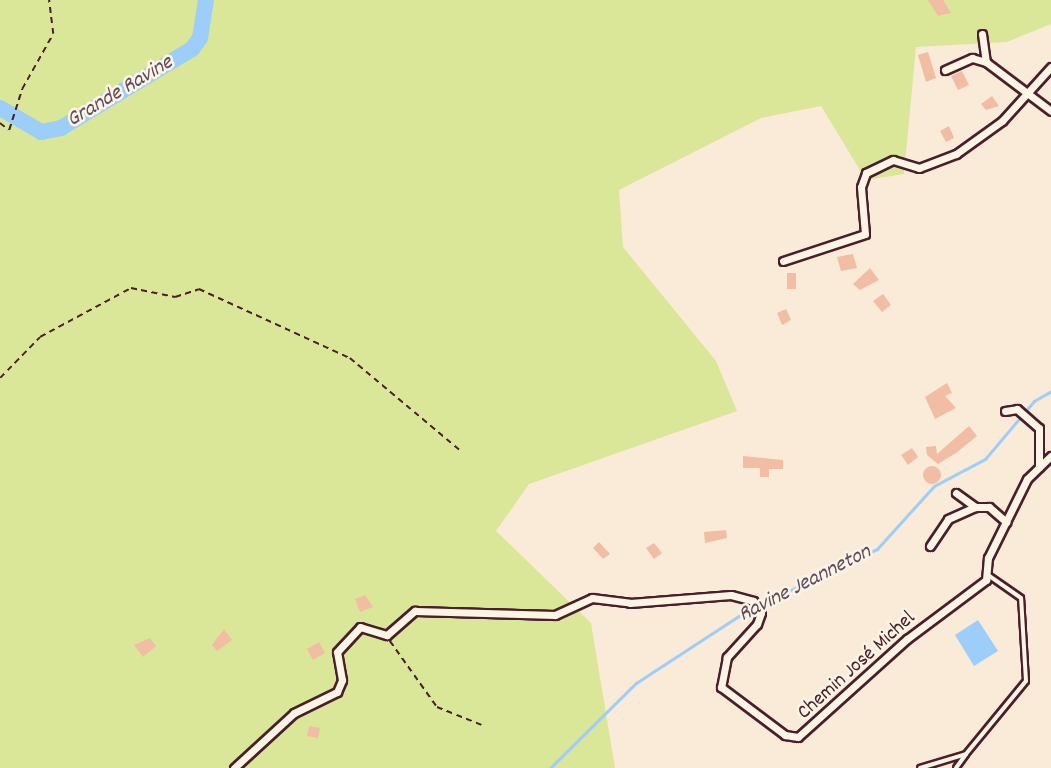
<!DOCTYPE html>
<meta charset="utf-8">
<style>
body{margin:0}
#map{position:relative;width:1051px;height:768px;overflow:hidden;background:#faead8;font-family:Dekko,sans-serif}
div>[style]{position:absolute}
.green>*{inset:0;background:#dae799}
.water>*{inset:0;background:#9dcefa}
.stream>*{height:3px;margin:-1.5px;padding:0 1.5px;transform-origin:1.5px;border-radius:1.5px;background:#9dcefa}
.river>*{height:16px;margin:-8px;padding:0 8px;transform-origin:8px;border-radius:8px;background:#9dcefa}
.building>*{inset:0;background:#f1bda3}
.round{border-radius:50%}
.path>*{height:1.5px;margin-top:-0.75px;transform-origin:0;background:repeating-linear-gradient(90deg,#4a1f2b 0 6px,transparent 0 10.5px)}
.roads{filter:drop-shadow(2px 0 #4a1f2b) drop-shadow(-2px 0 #4a1f2b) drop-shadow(0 2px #4a1f2b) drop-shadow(0 -2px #4a1f2b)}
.service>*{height:4px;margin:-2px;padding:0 2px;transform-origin:2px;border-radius:2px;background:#fcf5e5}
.minor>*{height:7px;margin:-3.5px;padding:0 3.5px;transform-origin:3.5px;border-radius:3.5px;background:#fcf5e5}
span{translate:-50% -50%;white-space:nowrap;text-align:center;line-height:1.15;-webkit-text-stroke:5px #fcf5e5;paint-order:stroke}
.street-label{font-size:21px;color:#4a1f2b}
.water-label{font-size:22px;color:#5f4b5f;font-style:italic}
</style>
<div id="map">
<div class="green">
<i style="clip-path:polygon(0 0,1051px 0,1051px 24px,1007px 42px,916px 47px,904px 174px,866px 180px,821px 106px,761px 118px,619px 190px,623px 247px,716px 361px,737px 411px,529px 484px,496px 531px,591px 623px,615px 768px,0 768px)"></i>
</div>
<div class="water">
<i style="clip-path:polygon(978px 620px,998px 651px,974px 666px,955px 635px)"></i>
</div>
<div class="stream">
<i style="left:550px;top:768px;width:121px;rotate:-44.7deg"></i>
<i style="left:636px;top:683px;width:134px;rotate:-33.1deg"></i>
<i style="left:748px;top:610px;width:143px;rotate:-25.3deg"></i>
<i style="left:877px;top:549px;width:85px;rotate:-47.9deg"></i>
<i style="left:934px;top:486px;width:58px;rotate:-27.9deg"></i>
<i style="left:985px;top:459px;width:76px;rotate:-49.8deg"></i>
<i style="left:1034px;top:401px;width:20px;rotate:-30deg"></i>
</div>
<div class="river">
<i style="left:0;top:108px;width:48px;rotate:30.3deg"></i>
<i style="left:41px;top:132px;width:20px;rotate:-11deg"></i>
<i style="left:61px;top:128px;width:153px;rotate:-31.1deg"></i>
<i style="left:192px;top:49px;width:14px;rotate:-54deg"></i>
<i style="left:200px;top:38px;width:38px;rotate:-81deg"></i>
</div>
<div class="building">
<i style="clip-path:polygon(928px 0,943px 0,951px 13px,938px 16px)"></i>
<i style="clip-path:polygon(928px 52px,936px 78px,926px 82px,918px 55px)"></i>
<i style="clip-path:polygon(962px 71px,969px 85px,958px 90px,951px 76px)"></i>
<i style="clip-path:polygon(992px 96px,999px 106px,986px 110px,981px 104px)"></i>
<i style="clip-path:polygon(949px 126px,954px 138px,946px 142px,940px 131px)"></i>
<i style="clip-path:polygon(853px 254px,857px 268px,841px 271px,837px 257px)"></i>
<i style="clip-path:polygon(870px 268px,879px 280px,860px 290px,853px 284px)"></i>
<i style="clip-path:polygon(787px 273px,796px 273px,796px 289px,787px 289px)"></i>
<i style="clip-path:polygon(883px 294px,891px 305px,882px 312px,873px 301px)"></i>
<i style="clip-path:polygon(786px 309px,791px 320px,782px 325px,777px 313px)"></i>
<i style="clip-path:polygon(947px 383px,952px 393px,945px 396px,956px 408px,935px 419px,925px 397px)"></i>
<i style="clip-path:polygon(969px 426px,977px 436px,956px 453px,938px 464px,927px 455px,926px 447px,936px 446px,937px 454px)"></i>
<i style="clip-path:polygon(912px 448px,918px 457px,908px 465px,901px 455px)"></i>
<i style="clip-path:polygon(743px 456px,783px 460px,783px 469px,769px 469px,769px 477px,760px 477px,760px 468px,743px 468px)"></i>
<i class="round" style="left:923px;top:466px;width:18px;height:18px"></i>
<i style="clip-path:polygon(726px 530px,727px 538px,705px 543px,704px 532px)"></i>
<i style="clip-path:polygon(599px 542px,610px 554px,603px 559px,593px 548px)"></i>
<i style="clip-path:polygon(654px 543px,662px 553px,654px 559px,646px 548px)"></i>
<i style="clip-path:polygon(365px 595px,373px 607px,360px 612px,355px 599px)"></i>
<i style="clip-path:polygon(224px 629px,232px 640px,217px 651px,212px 645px)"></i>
<i style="clip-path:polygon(150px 638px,156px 646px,143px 657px,134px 645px)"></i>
<i style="clip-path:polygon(319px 642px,325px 653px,313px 660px,307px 649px)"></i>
<i style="clip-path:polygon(309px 726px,320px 728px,318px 738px,307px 736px)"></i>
</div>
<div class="path">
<i style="left:0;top:123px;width:11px;rotate:38deg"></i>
<i style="left:9px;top:130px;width:43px;rotate:-72.4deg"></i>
<i style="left:22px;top:89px;width:63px;rotate:-60.6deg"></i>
<i style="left:53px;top:34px;width:34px;rotate:-97deg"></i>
<i style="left:0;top:378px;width:57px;rotate:-45.7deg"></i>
<i style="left:40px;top:337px;width:103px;rotate:-28.3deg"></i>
<i style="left:131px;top:288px;width:45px;rotate:11.6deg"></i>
<i style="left:175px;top:297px;width:25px;rotate:-18deg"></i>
<i style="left:199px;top:289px;width:166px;rotate:24.6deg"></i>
<i style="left:350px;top:358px;width:146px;rotate:40deg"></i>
<i style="left:390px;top:641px;width:81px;rotate:54.5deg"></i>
<i style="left:437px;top:707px;width:48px;rotate:21.8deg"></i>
</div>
<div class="roads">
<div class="service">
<i style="left:920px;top:768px;width:48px;rotate:-16.9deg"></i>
<i style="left:966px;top:754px;width:94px;rotate:-50.6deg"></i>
<i style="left:1026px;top:681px;width:83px;rotate:-93.4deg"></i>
<i style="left:1021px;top:598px;width:40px;rotate:-145.1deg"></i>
<i style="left:956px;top:768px;width:17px;rotate:-54deg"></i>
</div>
<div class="minor">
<i style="left:982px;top:34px;width:28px;rotate:82deg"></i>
<i style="left:945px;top:70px;width:30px;rotate:-24deg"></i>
<i style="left:972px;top:58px;width:15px;rotate:16deg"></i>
<i style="left:986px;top:62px;width:81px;rotate:37deg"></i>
<i style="left:783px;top:261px;width:86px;rotate:-18.2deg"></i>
<i style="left:865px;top:234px;width:47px;rotate:-94.9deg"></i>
<i style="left:861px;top:187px;width:15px;rotate:-70deg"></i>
<i style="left:866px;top:173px;width:30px;rotate:-26deg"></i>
<i style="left:893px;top:160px;width:27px;rotate:17deg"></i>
<i style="left:919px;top:168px;width:40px;rotate:-21deg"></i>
<i style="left:956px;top:154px;width:57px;rotate:-35.7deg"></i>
<i style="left:1002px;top:121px;width:73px;rotate:-47.8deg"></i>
<i style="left:1005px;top:411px;width:12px;rotate:-9deg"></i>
<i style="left:1017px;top:409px;width:29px;rotate:41deg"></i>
<i style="left:1039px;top:428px;width:39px;rotate:90deg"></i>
<i style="left:956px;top:493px;width:24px;rotate:36deg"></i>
<i style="left:930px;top:546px;width:32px;rotate:-56deg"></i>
<i style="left:948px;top:519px;width:30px;rotate:-24deg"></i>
<i style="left:975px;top:507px;width:14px"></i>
<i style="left:989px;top:507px;width:23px;rotate:41deg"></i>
<i style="left:234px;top:768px;width:81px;rotate:-42.5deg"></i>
<i style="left:294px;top:713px;width:48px;rotate:-26deg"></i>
<i style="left:337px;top:692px;width:13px;rotate:-67deg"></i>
<i style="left:342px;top:680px;width:28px;rotate:-100deg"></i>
<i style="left:337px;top:652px;width:34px;rotate:-47deg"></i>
<i style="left:360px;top:627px;width:28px;rotate:17deg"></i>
<i style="left:387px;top:635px;width:37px;rotate:-41deg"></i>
<i style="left:415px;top:611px;width:140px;rotate:1.6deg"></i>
<i style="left:555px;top:615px;width:41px;rotate:-24.7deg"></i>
<i style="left:592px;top:598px;width:38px;rotate:7deg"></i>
<i style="left:630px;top:603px;width:101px;rotate:-4.5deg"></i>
<i style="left:731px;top:595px;width:23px;rotate:15deg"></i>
<i style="left:753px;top:601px;width:14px;rotate:56deg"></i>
<i style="left:761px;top:613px;width:12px;rotate:110deg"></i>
<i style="left:757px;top:624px;width:45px;rotate:132.3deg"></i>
<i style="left:727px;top:657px;width:31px;rotate:101deg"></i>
<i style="left:721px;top:687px;width:80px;rotate:36.9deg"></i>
<i style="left:785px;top:735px;width:13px;rotate:9deg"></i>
<i style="left:798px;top:737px;width:147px;rotate:-42deg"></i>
<i style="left:907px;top:639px;width:99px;rotate:-36.8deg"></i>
<i style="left:986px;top:580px;width:22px;rotate:-85deg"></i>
<i style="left:988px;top:558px;width:88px;rotate:-63.7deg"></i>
<i style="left:1027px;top:479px;width:33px;rotate:-44deg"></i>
</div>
</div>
<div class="street-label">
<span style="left:857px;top:666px;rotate:-42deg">Chemin José Michel</span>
</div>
<div class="water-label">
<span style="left:120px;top:92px;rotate:-31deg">Grande Ravine</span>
<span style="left:805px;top:584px;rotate:-27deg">Ravine Jeanneton</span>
</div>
</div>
